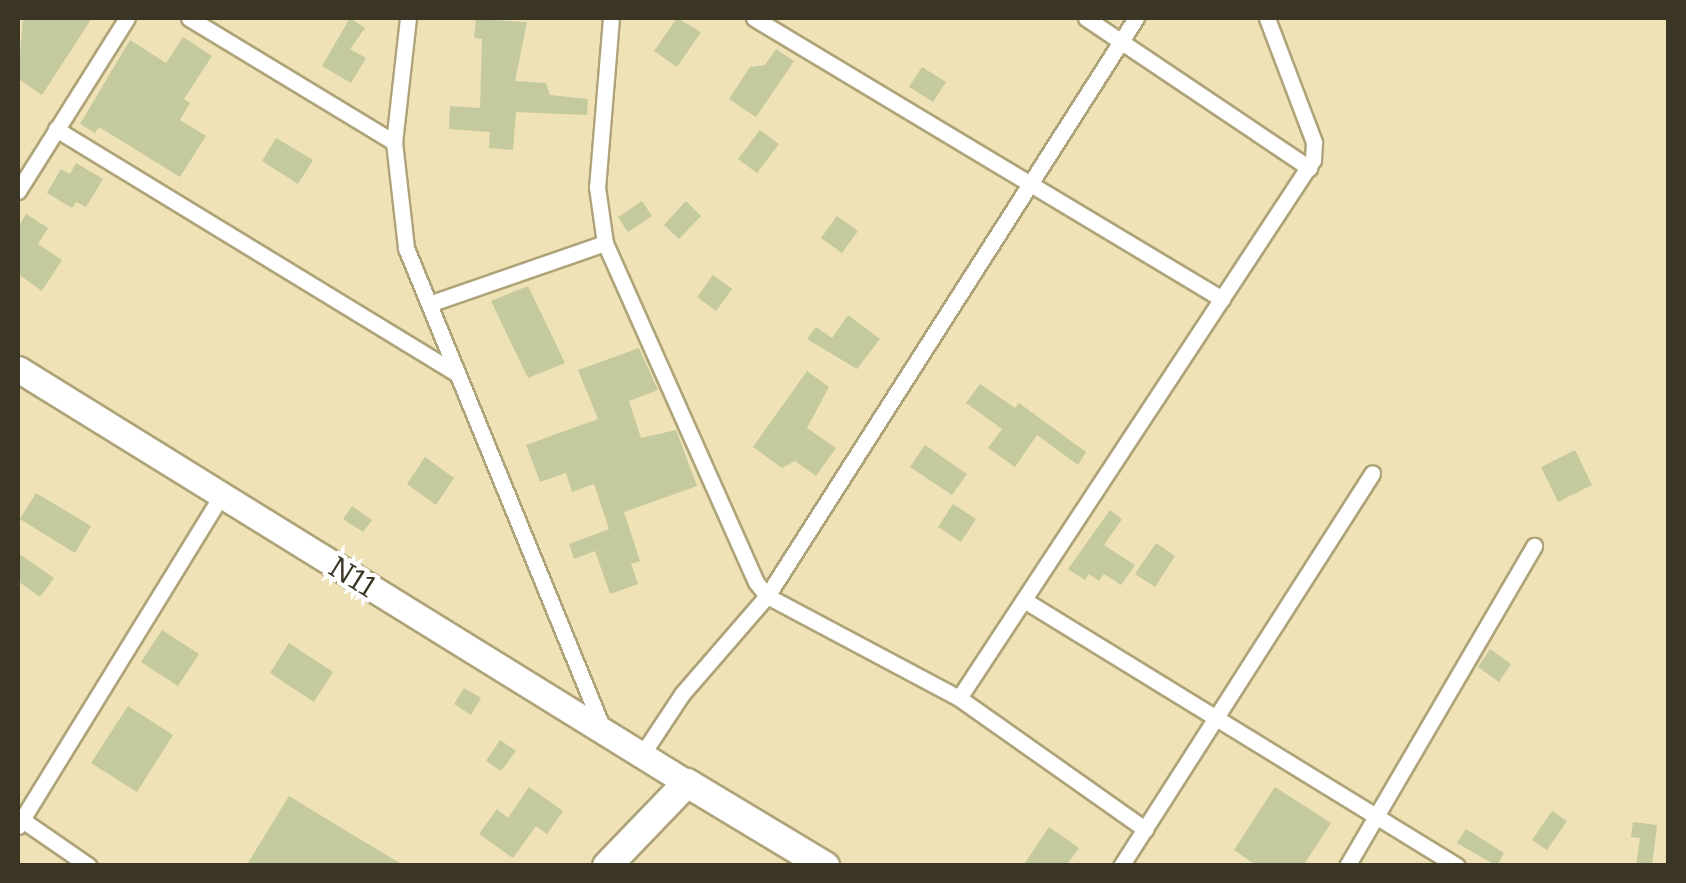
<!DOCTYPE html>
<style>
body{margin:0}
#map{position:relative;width:1686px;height:883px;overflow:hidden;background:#eee2b6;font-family:Bitter,serif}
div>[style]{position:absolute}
.building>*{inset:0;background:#c4ca9e}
.roads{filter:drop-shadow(2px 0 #afa379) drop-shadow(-2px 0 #afa379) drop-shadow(0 2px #afa379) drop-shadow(0 -2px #afa379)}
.minor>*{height:15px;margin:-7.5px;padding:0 7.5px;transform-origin:7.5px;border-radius:7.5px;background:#fff}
.primary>*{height:25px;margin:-12.5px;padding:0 12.5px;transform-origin:12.5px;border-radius:12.5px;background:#fff}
.trunk>*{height:28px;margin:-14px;padding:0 14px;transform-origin:14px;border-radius:14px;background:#fff}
span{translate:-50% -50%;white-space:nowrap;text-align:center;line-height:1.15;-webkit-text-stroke:8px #fff;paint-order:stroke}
.street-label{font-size:30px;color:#3a3524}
.frame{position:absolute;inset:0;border:20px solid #3a3524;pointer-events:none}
</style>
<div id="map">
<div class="building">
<i style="clip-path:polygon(23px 18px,92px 18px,42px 95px,18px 79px)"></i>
<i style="clip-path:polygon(350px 18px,365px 28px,350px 49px,366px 58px,351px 83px,322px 66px)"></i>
<i style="clip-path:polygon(677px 18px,701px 32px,677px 67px,654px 51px)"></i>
<i style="clip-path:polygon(476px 19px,527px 22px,515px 81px,546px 83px,550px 95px,588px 99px,587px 115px,516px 112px,513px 150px,489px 148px,490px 132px,449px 129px,450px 106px,480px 108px,482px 39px,474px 38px)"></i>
<i style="clip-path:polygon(183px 37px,212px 56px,184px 99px,190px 103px,180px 120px,206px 136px,180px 177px,99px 127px,95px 133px,80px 124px,130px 40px,166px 63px)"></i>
<i style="clip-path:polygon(776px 49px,794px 61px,756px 117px,729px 99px,750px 67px,765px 65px)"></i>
<i style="clip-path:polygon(922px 67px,946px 82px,933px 102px,909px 87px)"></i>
<i style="clip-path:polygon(760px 130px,779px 144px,757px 173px,738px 159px)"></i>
<i style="clip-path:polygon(276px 138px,313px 160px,298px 184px,262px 161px)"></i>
<i style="clip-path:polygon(76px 163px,103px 179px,86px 207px,76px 202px,72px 208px,47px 193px,61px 169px,70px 174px)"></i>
<i style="clip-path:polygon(642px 201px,652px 216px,628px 232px,618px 217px)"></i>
<i style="clip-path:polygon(686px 201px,701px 216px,679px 239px,664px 225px)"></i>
<i style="clip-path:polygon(26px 214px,48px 228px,38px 244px,62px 260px,42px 291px,18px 274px,18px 228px)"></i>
<i style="clip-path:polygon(837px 216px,858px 231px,842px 253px,821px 238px)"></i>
<i style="clip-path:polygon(713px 275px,732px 289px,716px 311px,697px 297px)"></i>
<i style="clip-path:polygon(528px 286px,565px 363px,528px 378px,491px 301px)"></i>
<i style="clip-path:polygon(848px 315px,880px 339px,857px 369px,807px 339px,816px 327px,832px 338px)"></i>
<i style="clip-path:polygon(639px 348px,658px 390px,629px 401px,641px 438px,676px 430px,697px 486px,624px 512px,640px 561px,631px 564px,638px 584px,610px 594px,595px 551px,574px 559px,569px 544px,609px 529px,594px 484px,572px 492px,566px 473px,540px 482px,526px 445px,598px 419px,578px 370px)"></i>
<i style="clip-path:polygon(807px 371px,829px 387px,807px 428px,836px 448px,816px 476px,795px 461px,782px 468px,753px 447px)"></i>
<i style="clip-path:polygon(980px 384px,1015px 408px,1019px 403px,1086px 452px,1078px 465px,1037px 435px,1015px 467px,988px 448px,1002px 429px,966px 403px)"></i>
<i style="clip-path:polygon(925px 445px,967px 474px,952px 495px,910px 467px)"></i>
<i style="clip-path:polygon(1575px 450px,1592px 485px,1558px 502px,1541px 467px)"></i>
<i style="clip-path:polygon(425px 457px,454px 478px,436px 505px,407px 484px)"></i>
<i style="clip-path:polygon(36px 493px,91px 526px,75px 553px,20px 519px)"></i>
<i style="clip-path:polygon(953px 504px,976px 519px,961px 542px,938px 527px)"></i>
<i style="clip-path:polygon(352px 506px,372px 520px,363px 532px,343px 519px)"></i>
<i style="clip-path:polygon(1110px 510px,1122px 519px,1104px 545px,1135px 565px,1121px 585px,1104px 574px,1099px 581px,1089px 574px,1085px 580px,1068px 569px)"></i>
<i style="clip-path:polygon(1156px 543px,1175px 556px,1155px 587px,1135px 574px)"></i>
<i style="clip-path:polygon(18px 553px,54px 578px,40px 597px,18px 581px)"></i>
<i style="clip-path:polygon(162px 630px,199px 654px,178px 686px,141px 662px)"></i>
<i style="clip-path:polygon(289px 643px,333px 672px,314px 702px,270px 673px)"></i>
<i style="clip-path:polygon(1490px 649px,1511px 664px,1499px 682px,1478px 667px)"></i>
<i style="clip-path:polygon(464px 688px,481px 698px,471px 715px,454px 704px)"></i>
<i style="clip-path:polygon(128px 706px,173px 735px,137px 792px,91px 763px)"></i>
<i style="clip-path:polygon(500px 740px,516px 751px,501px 771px,486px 761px)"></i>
<i style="clip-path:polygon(529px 787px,563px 811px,547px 834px,536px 826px,513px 858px,479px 834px,497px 809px,508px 818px)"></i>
<i style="clip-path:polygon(1275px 787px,1331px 823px,1303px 866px,1257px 866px,1234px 850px)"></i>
<i style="clip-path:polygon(289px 796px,358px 838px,405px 866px,246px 866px)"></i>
<i style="clip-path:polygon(1552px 811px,1567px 821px,1547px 850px,1532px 840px)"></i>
<i style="clip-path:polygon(1633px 822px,1657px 825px,1652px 866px,1636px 866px,1640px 838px,1631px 837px)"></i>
<i style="clip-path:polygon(1049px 827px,1079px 848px,1066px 866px,1023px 866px)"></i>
<i style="clip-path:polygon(1466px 829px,1504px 853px,1497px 866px,1457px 843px)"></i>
</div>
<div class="roads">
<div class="minor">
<i style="left:189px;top:18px;width:240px;rotate:31.2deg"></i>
<i style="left:408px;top:18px;width:125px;rotate:96.4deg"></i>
<i style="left:394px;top:142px;width:107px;rotate:83.5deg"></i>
<i style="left:406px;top:248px;width:520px;rotate:67.73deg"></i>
<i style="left:611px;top:18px;width:170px;rotate:94.7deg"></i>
<i style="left:597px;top:187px;width:57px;rotate:81.9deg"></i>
<i style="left:605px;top:243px;width:371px;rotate:66deg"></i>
<i style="left:756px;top:582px;width:18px;rotate:52deg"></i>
<i style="left:767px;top:596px;width:217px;rotate:28deg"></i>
<i style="left:959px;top:698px;width:228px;rotate:35.2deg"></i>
<i style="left:754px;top:18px;width:546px;rotate:30.98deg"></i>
<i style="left:1086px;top:18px;width:269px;rotate:33.9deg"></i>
<i style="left:56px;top:129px;width:466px;rotate:31.4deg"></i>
<i style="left:18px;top:191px;width:204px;rotate:-57.8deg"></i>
<i style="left:429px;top:304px;width:186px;rotate:-19.1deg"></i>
<i style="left:1024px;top:600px;width:508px;rotate:31.56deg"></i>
<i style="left:959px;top:698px;width:644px;rotate:-56.66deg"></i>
<i style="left:1313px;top:160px;width:18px;rotate:-87deg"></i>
<i style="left:1314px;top:142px;width:133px;rotate:-110.8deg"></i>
<i style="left:641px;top:756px;width:74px;rotate:-56.5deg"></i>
<i style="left:682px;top:694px;width:130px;rotate:-49.1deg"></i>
<i style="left:767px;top:596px;width:686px;rotate:-57.45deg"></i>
<i style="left:18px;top:817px;width:86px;rotate:34.6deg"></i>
<i style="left:18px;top:826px;width:387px;rotate:-58.4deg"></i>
<i style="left:1121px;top:866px;width:466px;rotate:-57.4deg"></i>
<i style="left:1347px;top:866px;width:371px;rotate:-59.7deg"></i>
</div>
<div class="primary">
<i style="left:18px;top:369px;width:787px;rotate:31.75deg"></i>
</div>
<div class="trunk">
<i style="left:607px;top:866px;width:115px;rotate:-46.1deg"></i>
<i style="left:687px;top:783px;width:161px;rotate:31deg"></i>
</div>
</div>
<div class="street-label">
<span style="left:352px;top:577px;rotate:32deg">N11</span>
</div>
<div class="frame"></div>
</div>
